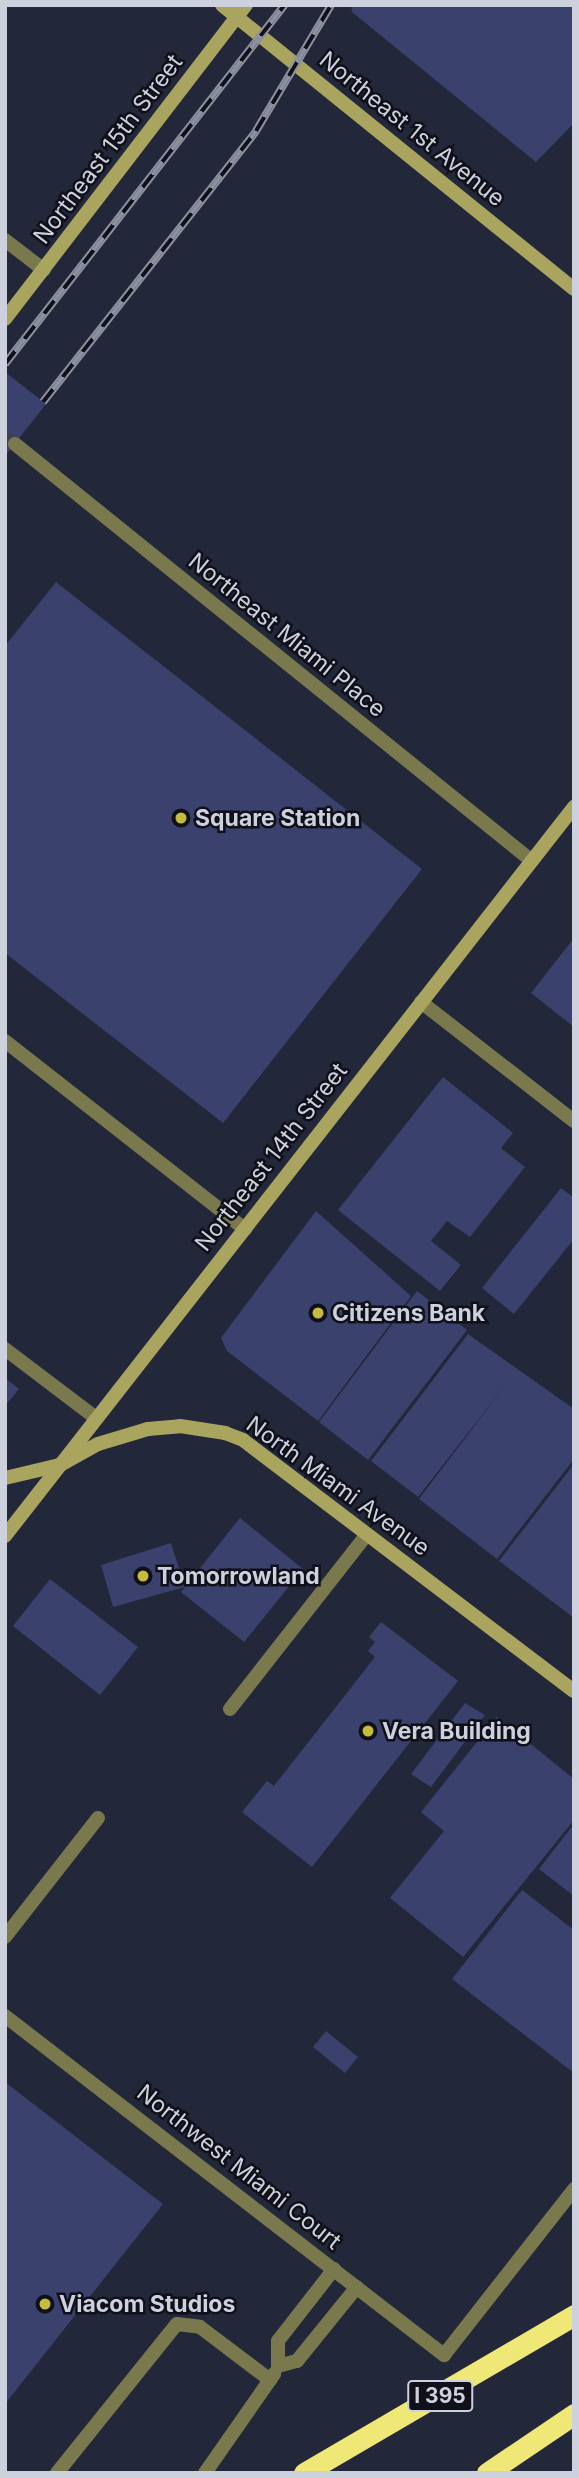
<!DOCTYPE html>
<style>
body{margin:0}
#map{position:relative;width:579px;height:2478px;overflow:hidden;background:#23273a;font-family:Inter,sans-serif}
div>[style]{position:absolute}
.building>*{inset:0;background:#3a416d}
.street-tunnel>*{height:14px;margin-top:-7px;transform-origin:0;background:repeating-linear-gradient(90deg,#3c4052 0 14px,transparent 0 21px)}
.lane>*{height:14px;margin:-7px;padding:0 7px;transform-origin:7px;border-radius:7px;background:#7a784d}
.street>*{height:14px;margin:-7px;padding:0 7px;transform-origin:7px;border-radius:7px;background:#7a784d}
.secondary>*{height:14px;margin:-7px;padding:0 7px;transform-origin:7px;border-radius:7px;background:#a9a55f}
.highway>*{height:21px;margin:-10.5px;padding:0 10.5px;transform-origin:10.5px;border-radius:10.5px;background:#efe776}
.rail>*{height:8px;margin-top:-4px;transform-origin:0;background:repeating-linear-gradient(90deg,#0f1019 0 16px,#8d90a0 0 32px);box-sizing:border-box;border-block:2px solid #8d90a0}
.dots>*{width:19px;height:19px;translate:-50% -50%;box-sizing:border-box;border:4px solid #0f1019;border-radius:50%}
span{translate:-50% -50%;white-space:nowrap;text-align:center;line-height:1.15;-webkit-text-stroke:5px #0f1019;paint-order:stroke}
.shield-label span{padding:2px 5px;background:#0f1019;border:2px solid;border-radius:5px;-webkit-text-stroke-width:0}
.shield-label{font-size:21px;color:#cdd0dd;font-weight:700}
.street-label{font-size:23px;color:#cdd0dd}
.poi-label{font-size:23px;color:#cdd0dd;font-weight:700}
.left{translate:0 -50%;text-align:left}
.frame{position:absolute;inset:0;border:7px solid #cdd0dd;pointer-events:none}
</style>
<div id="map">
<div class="building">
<i style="clip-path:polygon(351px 5px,574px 5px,574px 123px,536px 162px,352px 12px)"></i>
<i style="clip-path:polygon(5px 372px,46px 404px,5px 456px)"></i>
<i style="clip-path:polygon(56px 582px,422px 869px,223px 1123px,5px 953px,5px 646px)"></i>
<i style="clip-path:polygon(574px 938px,574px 1027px,531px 993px)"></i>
<i style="clip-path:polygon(443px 1077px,513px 1133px,501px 1148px,525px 1167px,470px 1237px,447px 1221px,431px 1241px,461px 1265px,440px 1291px,338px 1210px)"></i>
<i style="clip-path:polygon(561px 1188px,574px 1198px,574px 1239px,514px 1314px,482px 1288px)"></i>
<i style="clip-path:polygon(316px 1211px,411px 1296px,318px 1421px,227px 1351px,221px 1338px)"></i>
<i style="clip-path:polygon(417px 1291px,467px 1330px,368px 1460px,319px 1422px)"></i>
<i style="clip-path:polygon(468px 1334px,574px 1409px,574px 1459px,497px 1559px,419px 1499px,504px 1387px,418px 1497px,371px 1461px)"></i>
<i style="clip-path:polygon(5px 1378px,19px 1389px,5px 1406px)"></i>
<i style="clip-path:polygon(574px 1464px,574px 1618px,499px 1561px)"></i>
<i style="clip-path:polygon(240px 1518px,303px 1569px,244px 1642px,181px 1592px,185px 1587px,113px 1607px,101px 1565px,171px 1543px,185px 1587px)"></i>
<i style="clip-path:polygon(50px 1579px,138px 1647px,100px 1695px,13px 1626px)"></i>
<i style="clip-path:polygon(381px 1622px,458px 1681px,312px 1867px,242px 1812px,267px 1781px,274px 1786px,375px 1657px,368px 1651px,375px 1642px,369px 1637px)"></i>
<i style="clip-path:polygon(465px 1703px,485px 1715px,431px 1787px,411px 1774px)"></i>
<i style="clip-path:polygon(497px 1717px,574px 1779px,574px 1820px,463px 1957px,390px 1898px,444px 1831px,421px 1812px)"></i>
<i style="clip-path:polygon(574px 1824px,574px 1896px,539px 1869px)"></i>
<i style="clip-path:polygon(522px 1890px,574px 1930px,574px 2073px,452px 1979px)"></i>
<i style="clip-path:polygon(326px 2031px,358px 2057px,345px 2073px,313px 2047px)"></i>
<i style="clip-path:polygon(5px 2082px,163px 2204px,5px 2404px)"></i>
</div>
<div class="street-tunnel">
<i style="left:5px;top:437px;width:12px;rotate:35deg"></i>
</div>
<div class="lane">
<i style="left:5px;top:240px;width:49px;rotate:37.6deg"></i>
<i style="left:5px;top:1349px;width:114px;rotate:37.2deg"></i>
<i style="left:230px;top:1709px;width:222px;rotate:-51.9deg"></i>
<i style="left:5px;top:1937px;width:151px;rotate:-52deg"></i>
<i style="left:334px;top:2269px;width:91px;rotate:127.9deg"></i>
<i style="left:278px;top:2341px;width:25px;rotate:90deg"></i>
<i style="left:278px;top:2366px;width:20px;rotate:-15deg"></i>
<i style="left:297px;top:2361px;width:95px;rotate:-51deg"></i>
<i style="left:57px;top:2473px;width:191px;rotate:-51.2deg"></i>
<i style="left:177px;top:2324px;width:23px;rotate:7deg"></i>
<i style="left:200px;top:2327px;width:88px;rotate:37.1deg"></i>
<i style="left:205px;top:2473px;width:121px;rotate:-55.1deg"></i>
</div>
<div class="street">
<i style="left:15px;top:444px;width:664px;rotate:38.89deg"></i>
<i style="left:421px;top:1002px;width:194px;rotate:37.9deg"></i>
<i style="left:5px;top:1041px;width:305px;rotate:38.1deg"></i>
<i style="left:5px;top:2016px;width:555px;rotate:37.68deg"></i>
<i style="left:444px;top:2355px;width:211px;rotate:-51.9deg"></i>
</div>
<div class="secondary">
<i style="left:222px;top:5px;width:452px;rotate:38.9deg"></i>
<i style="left:5px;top:319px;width:396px;rotate:-52.5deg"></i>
<i style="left:5px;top:1478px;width:57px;rotate:-13.3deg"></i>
<i style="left:60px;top:1465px;width:43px;rotate:-28.9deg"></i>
<i style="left:98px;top:1444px;width:52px;rotate:-16.7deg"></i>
<i style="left:148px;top:1429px;width:32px;rotate:-5deg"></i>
<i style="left:180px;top:1426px;width:46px;rotate:8.8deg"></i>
<i style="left:225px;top:1433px;width:19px;rotate:21deg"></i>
<i style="left:243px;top:1440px;width:415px;rotate:37.2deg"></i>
<i style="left:5px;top:1536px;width:925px;rotate:-52.03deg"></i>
</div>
<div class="highway">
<i style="left:304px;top:2473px;width:313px;rotate:-30.3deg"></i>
<i style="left:487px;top:2473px;width:105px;rotate:-34.1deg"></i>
</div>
<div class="rail">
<i style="left:5px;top:364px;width:455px;rotate:-52.1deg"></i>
<i style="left:43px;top:402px;width:345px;rotate:-51.8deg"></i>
<i style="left:256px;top:131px;width:147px;rotate:-59.2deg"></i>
</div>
<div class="dots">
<i style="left:181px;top:818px;background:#c5bc3d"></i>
<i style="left:318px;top:1313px;background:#c5bc3d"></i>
<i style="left:143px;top:1576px;background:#c5bc3d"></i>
<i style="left:368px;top:1731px;background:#c5bc3d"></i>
<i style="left:45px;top:2304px;background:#c5bc3d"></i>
</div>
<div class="shield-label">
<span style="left:440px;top:2396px">I 395</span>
</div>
<div class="street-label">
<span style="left:412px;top:129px;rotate:39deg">Northeast 1st Avenue</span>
<span style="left:108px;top:149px;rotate:-53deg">Northeast 15th Street</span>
<span style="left:287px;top:635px;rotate:39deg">Northeast Miami Place</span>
<span style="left:271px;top:1157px;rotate:-52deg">Northeast 14th Street</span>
<span style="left:338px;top:1486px;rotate:36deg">North Miami Avenue</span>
<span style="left:239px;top:2167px;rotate:38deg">Northwest Miami Court</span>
</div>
<div class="poi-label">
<span class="left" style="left:195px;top:818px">Square Station</span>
<span class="left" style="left:332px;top:1313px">Citizens Bank</span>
<span class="left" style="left:157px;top:1576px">Tomorrowland</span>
<span class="left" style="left:382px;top:1731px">Vera Building</span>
<span class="left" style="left:59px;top:2304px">Viacom Studios</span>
</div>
<div class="frame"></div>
</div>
